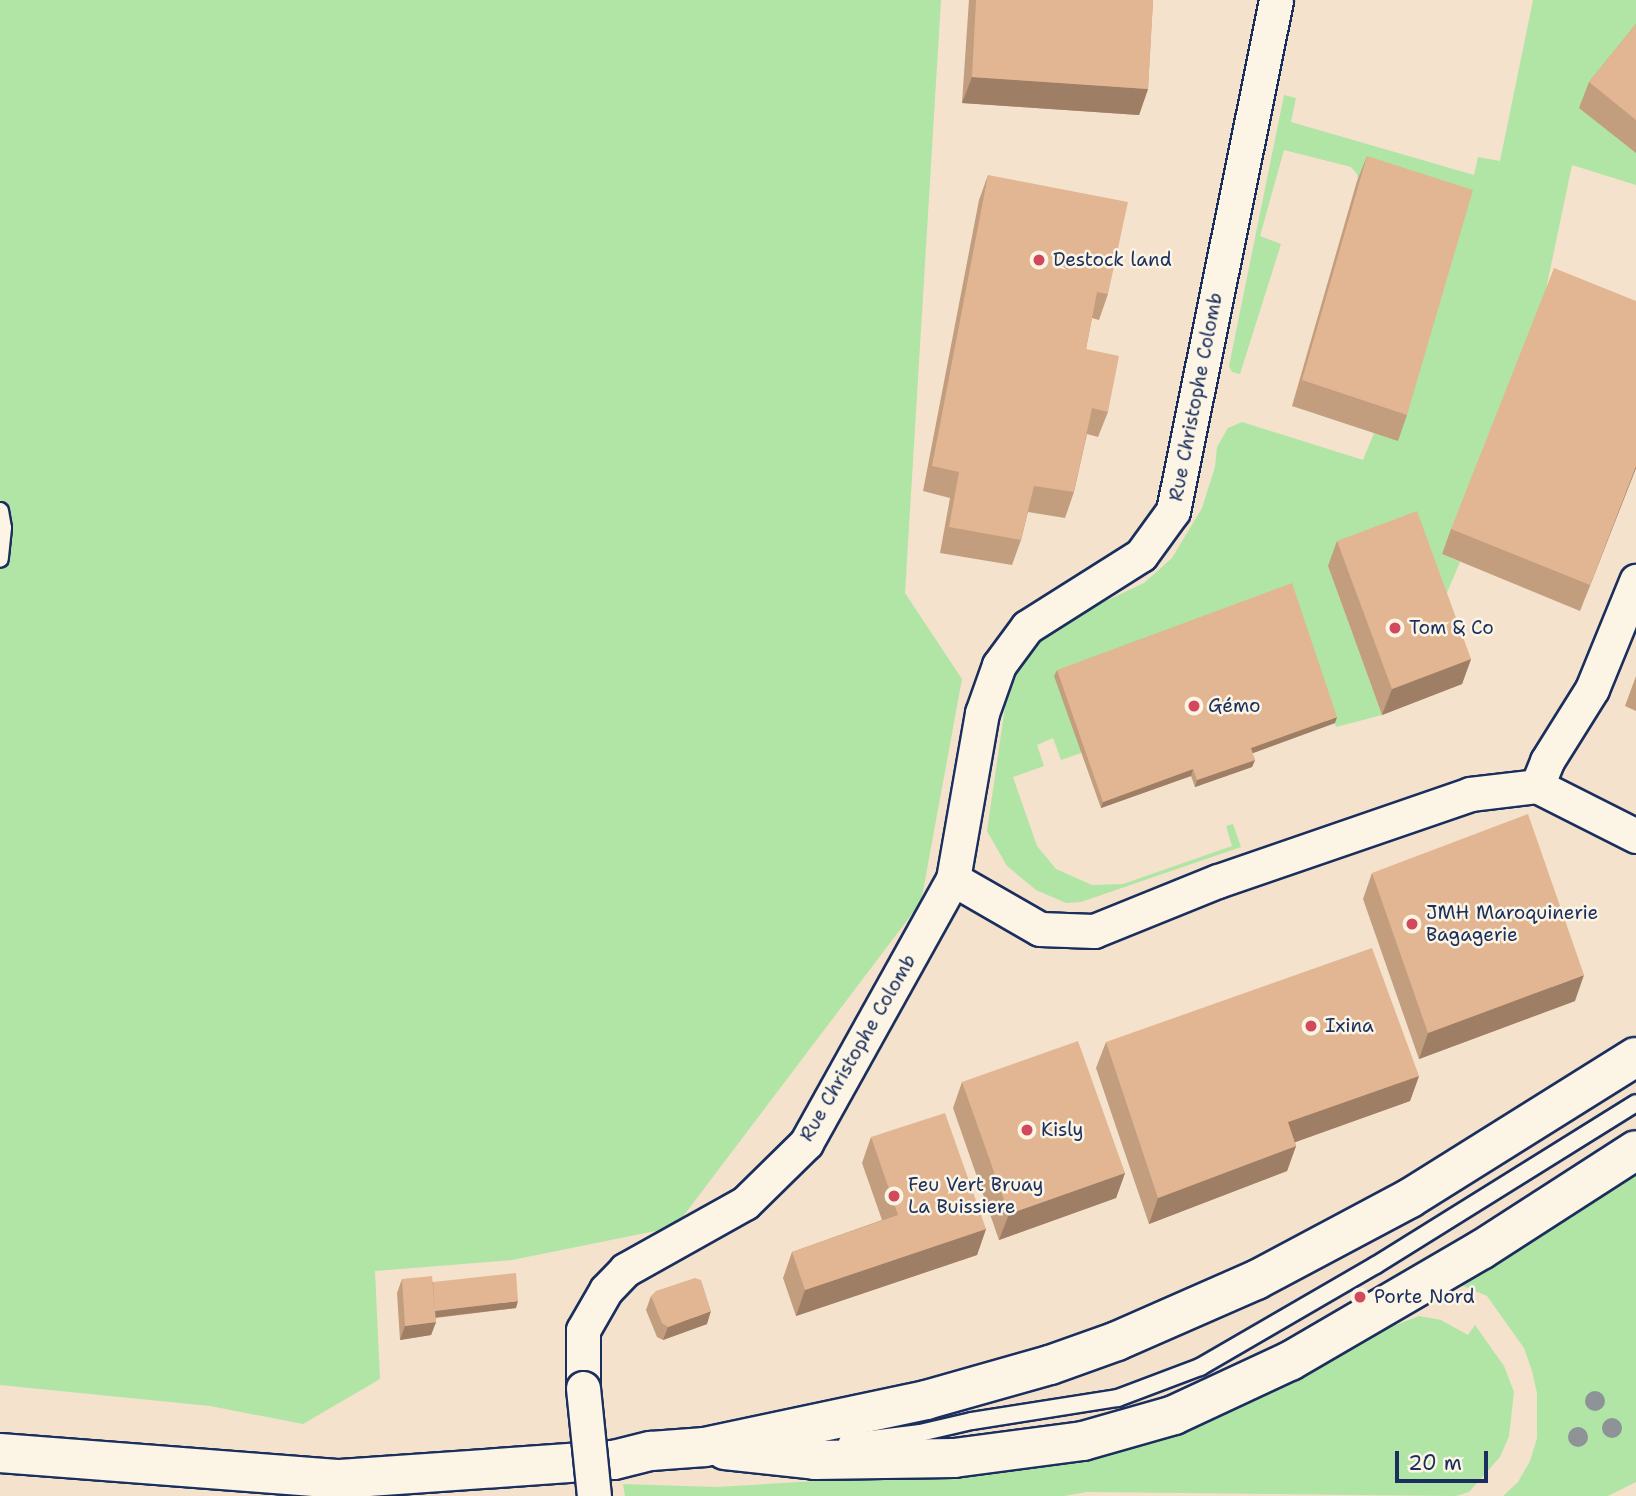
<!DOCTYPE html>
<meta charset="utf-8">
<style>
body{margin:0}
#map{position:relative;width:1636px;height:1496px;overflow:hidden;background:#f4e2cc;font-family:"Shantell Sans",sans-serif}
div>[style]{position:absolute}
.green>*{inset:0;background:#b0e5a6}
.roads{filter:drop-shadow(2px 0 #1b2f5e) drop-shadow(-2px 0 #1b2f5e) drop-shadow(0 2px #1b2f5e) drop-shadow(0 -2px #1b2f5e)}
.service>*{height:16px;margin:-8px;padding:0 8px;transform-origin:8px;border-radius:8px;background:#fcf5e5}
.minor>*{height:33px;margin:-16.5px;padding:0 16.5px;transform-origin:16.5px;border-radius:16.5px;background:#fcf5e5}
.secondary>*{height:38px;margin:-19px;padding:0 19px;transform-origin:19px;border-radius:19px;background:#fcf5e5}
.bridges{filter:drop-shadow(2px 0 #1b2f5e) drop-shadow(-2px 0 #1b2f5e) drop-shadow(0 2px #1b2f5e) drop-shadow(0 -2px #1b2f5e)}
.minor-bridge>*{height:33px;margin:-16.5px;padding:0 16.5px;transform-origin:16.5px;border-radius:16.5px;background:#fcf5e5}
.trees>*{width:20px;height:20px;margin:-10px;border-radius:50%;background:#8d9397}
.wall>*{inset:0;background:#c29d7e}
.shaded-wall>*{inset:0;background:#9e7f66}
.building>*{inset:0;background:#e2b692}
.dots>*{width:19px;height:19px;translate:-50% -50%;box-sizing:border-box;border:4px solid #fcf5e5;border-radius:50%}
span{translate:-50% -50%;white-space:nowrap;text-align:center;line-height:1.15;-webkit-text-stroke:5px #fcf5e5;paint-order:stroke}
.poi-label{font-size:19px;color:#1b2f5e}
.left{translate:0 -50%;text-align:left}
.street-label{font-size:19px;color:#1b2f5e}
.scale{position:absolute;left:1395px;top:1451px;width:93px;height:32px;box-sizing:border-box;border:4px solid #1b2f5e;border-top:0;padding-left:9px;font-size:21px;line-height:24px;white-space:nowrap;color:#1b2f5e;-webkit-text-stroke:5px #fcf5e5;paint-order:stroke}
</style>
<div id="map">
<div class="green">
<i style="clip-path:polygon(0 0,941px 0,905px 593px,962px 679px,921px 902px,675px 1227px,512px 1260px,375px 1271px,380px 1379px,303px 1424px,210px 1406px,0 1385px)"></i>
<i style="clip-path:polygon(1533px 0,1636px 0,1636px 185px,1572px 165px,1545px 294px,1442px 554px,1460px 562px,1437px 616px,1328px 566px,1382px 715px,1336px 727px,1290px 590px,1081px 753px,1061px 760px,1053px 738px,1037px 745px,1044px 766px,1013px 777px,1037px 846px,1056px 869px,1092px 885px,1123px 884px,1232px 846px,1226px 826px,1233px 824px,1241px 847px,1081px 902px,1066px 903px,1036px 890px,1007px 866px,987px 831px,1006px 700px,1017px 665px,1027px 648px,1057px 624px,1144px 583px,1172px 558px,1202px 508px,1215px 467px,1217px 447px,1228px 428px,1242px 422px,1363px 460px,1374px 433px,1398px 440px,1357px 174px,1351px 167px,1284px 150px,1260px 236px,1281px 244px,1240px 374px,1232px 372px,1229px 366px,1284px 95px,1296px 98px,1291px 122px,1474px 175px,1478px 157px,1500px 161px)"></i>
<i style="clip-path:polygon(1636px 1163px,1636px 1482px,1608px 1496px,1503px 1496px,1518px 1482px,1530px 1461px,1537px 1438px,1537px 1393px,1532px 1371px,1524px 1348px,1487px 1296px,1449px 1280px)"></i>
<i style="clip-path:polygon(1389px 1315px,1396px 1325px,1419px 1316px,1441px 1320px,1468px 1335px,1475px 1325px,1504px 1366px,1514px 1392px,1509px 1436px,1500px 1457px,1469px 1492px,1456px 1496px,1087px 1492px,1064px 1496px,625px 1496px,623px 1484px,717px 1487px,998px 1470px)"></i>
</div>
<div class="roads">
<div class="service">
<i style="left:0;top:511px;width:17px;rotate:80deg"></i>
<i style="left:3px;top:528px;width:31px;rotate:96deg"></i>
<i style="left:847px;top:1442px;width:74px;rotate:-7deg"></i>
<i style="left:920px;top:1433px;width:53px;rotate:-13deg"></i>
<i style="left:972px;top:1421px;width:148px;rotate:-9deg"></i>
<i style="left:1118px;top:1398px;width:88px;rotate:-20.7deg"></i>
<i style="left:1200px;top:1367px;width:203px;rotate:-30.1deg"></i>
<i style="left:1376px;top:1265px;width:306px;rotate:-31.9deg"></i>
</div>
<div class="minor">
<i style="left:1537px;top:786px;width:27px;rotate:-68deg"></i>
<i style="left:1547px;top:761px;width:85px;rotate:-58deg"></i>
<i style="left:1592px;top:689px;width:117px;rotate:-67.8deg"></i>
<i style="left:953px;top:879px;width:100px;rotate:29.9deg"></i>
<i style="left:1040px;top:929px;width:54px;rotate:2.1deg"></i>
<i style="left:1094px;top:931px;width:134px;rotate:-22deg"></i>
<i style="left:1218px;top:881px;width:267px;rotate:-19deg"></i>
<i style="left:1470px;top:794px;width:67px;rotate:-6.8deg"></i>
<i style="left:1537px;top:786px;width:111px;rotate:26.8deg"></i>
<i style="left:583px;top:1388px;width:58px;rotate:-90deg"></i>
<i style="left:583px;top:1330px;width:46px;rotate:-60.1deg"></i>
<i style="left:606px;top:1290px;width:28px;rotate:-46deg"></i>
<i style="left:625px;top:1270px;width:137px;rotate:-29.2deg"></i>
<i style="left:745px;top:1203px;width:86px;rotate:-44.5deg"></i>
<i style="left:806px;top:1143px;width:302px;rotate:-60.9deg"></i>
<i style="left:953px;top:879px;width:169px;rotate:-80.1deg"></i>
<i style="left:982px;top:713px;width:51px;rotate:-70.5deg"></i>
<i style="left:999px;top:665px;width:47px;rotate:-53.6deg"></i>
<i style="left:1027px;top:627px;width:135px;rotate:-32.3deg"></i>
<i style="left:1141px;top:555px;width:54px;rotate:-54deg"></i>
<i style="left:1173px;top:511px;width:521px;rotate:-78.6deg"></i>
</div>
<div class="secondary">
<i style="left:725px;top:1450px;width:91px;rotate:6.3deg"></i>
<i style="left:815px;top:1460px;width:139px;rotate:-0.8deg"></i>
<i style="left:954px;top:1458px;width:130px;rotate:-7.5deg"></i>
<i style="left:1083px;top:1441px;width:95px;rotate:-15.9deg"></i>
<i style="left:1174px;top:1415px;width:128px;rotate:-25deg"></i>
<i style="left:1290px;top:1361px;width:221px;rotate:-30.2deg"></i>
<i style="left:1481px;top:1250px;width:184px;rotate:-32.8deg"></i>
<i style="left:0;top:1453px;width:341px;rotate:4.4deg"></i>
<i style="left:340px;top:1479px;width:275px;rotate:-4deg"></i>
<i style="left:614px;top:1460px;width:38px;rotate:-14deg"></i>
<i style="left:651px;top:1451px;width:54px;rotate:-4.2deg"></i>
<i style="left:705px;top:1447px;width:226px;rotate:-12deg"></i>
<i style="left:926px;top:1400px;width:129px;rotate:-15.8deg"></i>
<i style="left:1050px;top:1365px;width:71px;rotate:-19.7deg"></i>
<i style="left:1117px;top:1341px;width:152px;rotate:-23.7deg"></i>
<i style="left:1256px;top:1280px;width:174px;rotate:-28deg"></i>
<i style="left:1410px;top:1198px;width:266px;rotate:-32deg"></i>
</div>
</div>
<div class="bridges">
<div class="minor-bridge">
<i style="left:583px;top:1388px;width:109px;rotate:84.2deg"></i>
</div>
</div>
<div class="trees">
<i style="left:1595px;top:1401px"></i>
<i style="left:1612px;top:1428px"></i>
<i style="left:1578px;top:1437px"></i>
</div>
<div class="wall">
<i style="clip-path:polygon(969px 0,1153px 0,1148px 89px,1139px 115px,962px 103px)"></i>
<i style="clip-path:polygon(1636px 24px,1636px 153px,1579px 108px,1589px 82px)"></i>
<i style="clip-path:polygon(1367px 156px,1407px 415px,1398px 441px,1292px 406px,1357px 181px)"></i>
<i style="clip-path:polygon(988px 175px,1108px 294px,1099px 320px,1092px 318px,1086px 349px,1108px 412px,1098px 437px,1087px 434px,1074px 492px,1065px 518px,1028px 512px,1021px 540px,1012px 565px,940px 553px,950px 498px,923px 491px,979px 200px)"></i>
<i style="clip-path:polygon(1636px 301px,1636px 468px,1580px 611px,1442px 554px,1451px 529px)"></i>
<i style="clip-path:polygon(1337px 541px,1471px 659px,1462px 684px,1382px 715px,1328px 566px)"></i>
<i style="clip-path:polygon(1057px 670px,1335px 723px,1252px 753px,1255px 760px,1252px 767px,1195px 787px,1191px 776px,1101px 808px,1054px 676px)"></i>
<i style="clip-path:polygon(1636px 676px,1636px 711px,1625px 706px)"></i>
<i style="clip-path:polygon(1372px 873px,1575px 1001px,1419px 1059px,1363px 899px)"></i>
<i style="clip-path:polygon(1106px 1042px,1419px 1076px,1410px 1101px,1295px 1142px,1296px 1146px,1287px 1171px,1149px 1224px,1096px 1068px)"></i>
<i style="clip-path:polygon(962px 1082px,1125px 1173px,1116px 1198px,999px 1240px,953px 1108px)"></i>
<i style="clip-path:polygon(871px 1137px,986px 1229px,977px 1255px,796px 1316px,783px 1278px,792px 1252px,882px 1220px,862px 1163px)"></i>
<i style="clip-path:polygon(402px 1279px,433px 1282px,516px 1308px,436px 1318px,436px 1322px,431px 1335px,400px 1340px,397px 1293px)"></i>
<i style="clip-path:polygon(651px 1296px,707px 1324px,663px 1340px,657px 1337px,646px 1310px)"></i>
</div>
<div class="shaded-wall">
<i style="clip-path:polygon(972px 77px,1148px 89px,1139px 115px,962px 103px)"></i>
<i style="clip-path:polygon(1636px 466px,1636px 468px,1580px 611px,1590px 585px)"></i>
<i style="clip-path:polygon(1471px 659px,1462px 684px,1382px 715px,1392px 689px)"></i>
<i style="clip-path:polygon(1337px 717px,1335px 723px,1248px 755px,1251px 748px)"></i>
<i style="clip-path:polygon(1255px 760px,1252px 767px,1195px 787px,1197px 780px)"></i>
<i style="clip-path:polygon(1193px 769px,1191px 776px,1101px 808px,1103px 802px)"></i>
<i style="clip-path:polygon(1584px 975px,1575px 1001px,1419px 1059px,1428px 1033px)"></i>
<i style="clip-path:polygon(1419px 1076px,1410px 1101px,1279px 1148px,1288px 1122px)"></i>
<i style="clip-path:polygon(1296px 1146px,1287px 1171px,1149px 1224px,1158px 1198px)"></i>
<i style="clip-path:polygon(1125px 1173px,1116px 1198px,999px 1240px,1009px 1214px)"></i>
<i style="clip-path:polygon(986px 1229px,977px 1255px,796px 1316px,805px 1290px)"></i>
<i style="clip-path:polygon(518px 1301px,516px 1308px,430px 1318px,433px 1311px)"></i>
<i style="clip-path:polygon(711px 1311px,707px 1324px,663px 1340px,668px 1327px)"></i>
<i style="clip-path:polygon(436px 1322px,431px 1335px,400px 1340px,405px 1326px)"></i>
</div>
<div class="building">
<i style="clip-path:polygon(976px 0,1153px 0,1148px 89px,972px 77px)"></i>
<i style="clip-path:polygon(1636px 24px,1636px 120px,1589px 82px)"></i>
<i style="clip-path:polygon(1367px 156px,1473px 190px,1407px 415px,1302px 380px)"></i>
<i style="clip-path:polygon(988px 175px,1128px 202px,1108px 294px,1097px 292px,1086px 349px,1119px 356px,1108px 412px,1092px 408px,1074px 492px,1034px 486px,1021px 540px,949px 527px,959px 472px,932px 466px)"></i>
<i style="clip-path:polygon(1554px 268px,1636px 301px,1636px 466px,1590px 585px,1451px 529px)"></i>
<i style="clip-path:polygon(1417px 511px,1471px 659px,1392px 689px,1337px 541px)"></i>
<i style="clip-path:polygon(1292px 583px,1337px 717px,1251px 748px,1255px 760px,1197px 780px,1193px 769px,1103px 802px,1057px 670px)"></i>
<i style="clip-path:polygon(1528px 814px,1584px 975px,1428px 1033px,1372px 873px)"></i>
<i style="clip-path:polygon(1372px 948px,1419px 1076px,1288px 1122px,1296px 1146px,1158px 1198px,1106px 1042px)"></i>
<i style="clip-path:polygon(1078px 1041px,1125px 1173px,1009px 1214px,962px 1082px)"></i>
<i style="clip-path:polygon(945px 1113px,986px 1229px,805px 1290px,792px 1252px,898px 1215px,871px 1137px)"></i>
<i style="clip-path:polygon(516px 1273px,518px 1301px,435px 1311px,433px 1282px)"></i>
<i style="clip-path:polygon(432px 1276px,436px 1322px,405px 1326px,402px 1279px)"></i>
<i style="clip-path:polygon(695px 1278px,701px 1280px,711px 1311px,668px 1327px,662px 1323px,651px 1296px,656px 1291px)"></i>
</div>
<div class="dots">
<i style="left:1039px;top:260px;background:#d1495b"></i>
<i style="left:1395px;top:628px;background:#d1495b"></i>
<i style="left:1194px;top:706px;background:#d1495b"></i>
<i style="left:1412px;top:924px;background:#d1495b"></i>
<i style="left:1311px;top:1026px;background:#d1495b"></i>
<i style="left:1027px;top:1130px;background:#d1495b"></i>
<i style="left:894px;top:1196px;background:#d1495b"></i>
<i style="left:1360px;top:1297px;background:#d1495b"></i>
</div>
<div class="poi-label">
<span class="left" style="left:1053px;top:260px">Destock land</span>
<span class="left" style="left:1409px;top:628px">Tom &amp; Co</span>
<span class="left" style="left:1208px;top:706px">Gémo</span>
<span class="left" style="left:1426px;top:924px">JMH Maroquinerie<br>Bagagerie</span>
<span class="left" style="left:1325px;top:1026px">Ixina</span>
<span class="left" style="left:1041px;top:1130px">Kisly</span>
<span class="left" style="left:908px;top:1196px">Feu Vert Bruay<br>La Buissiere</span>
<span class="left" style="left:1374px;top:1297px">Porte Nord</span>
</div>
<div class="street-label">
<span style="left:1196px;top:397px;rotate:-79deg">Rue Christophe Colomb</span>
<span style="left:858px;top:1048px;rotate:-60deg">Rue Christophe Colomb</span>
</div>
<div class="scale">20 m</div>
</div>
